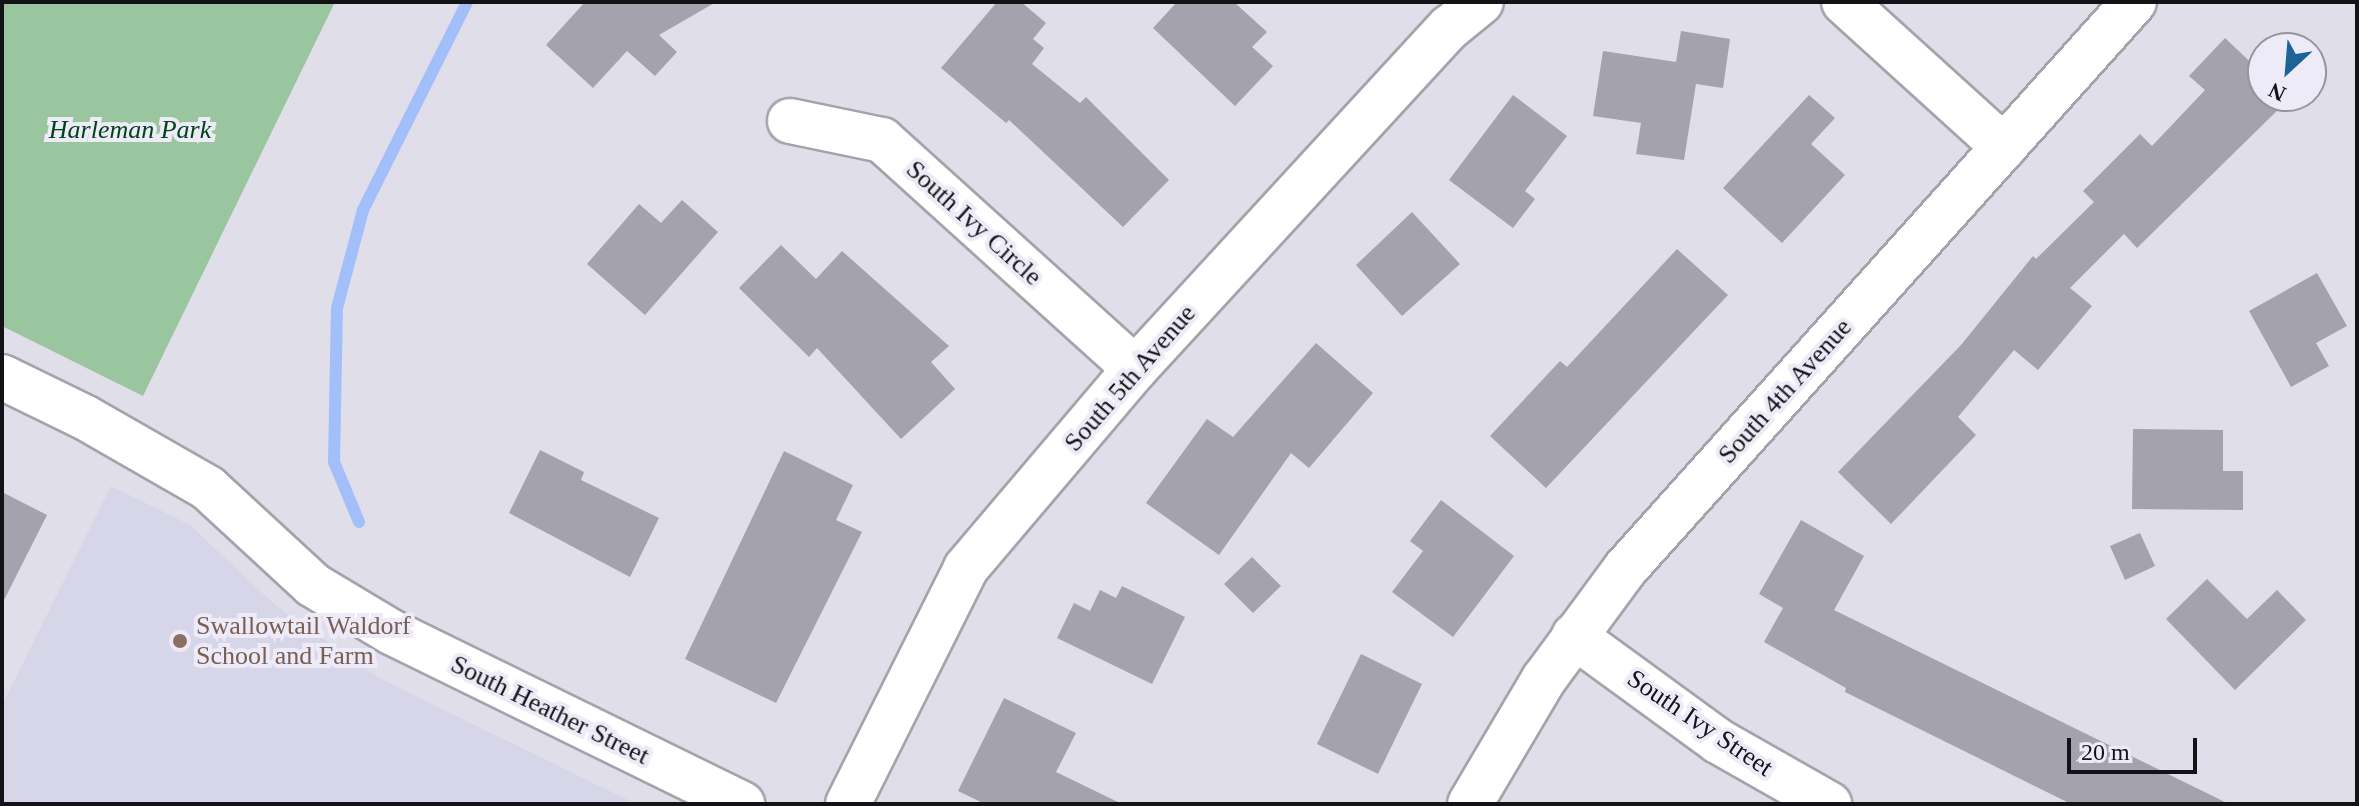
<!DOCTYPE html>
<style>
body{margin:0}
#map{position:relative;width:2359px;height:806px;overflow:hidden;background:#dfdee9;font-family:Georgia,serif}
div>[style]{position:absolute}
.built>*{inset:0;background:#d7d5e8}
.green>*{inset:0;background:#9ac69f}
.stream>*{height:12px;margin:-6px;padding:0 6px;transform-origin:6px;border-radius:6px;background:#a2bffa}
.building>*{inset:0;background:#a3a2ad}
.roads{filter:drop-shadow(2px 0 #a4a3ad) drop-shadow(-2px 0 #a4a3ad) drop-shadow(0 2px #a4a3ad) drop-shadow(0 -2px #a4a3ad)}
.minor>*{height:44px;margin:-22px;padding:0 22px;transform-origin:22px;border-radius:22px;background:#fff}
.dots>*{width:22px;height:22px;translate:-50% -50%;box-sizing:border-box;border:4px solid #ecebf7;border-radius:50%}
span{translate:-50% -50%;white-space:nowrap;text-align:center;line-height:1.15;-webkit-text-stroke:8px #ecebf7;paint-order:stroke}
.park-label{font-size:26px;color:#024417;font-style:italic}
.street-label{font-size:26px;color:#131317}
.education-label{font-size:26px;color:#785e54}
.left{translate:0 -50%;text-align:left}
.frame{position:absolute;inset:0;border:4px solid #131317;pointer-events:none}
.north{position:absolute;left:2247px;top:32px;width:80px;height:80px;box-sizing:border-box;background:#ecebf7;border:2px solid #95959d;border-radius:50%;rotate:206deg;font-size:22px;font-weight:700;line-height:32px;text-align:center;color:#131317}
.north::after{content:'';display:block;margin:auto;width:28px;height:36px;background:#1c6498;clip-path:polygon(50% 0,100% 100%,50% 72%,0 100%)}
.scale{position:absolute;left:2067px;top:738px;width:130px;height:36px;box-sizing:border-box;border:4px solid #131317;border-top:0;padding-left:10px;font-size:24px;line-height:28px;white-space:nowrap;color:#131317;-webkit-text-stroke:6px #ecebf7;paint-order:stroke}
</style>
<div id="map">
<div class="built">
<i style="clip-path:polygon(111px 486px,190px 525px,274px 604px,379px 678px,636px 804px,2px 804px,2px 705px)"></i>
</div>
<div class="green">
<i style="clip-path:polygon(2px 2px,335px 2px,143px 396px,2px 326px)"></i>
</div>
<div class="stream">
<i style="left:359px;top:522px;width:65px;rotate:-112.6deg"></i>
<i style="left:334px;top:462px;width:154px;rotate:-88.9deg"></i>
<i style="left:337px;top:308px;width:101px;rotate:-75.1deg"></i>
<i style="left:363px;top:210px;width:233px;rotate:-63.4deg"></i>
</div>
<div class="building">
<i style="clip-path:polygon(585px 2px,716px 2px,659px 35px,677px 52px,655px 76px,627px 51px,593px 88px,546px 45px)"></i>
<i style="clip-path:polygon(997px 2px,1021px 2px,1046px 23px,1033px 39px,1044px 48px,1032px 64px,1080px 103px,1086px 97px,1169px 180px,1123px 227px,1009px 120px,1006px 123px,941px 68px)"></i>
<i style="clip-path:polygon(1177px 2px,1234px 2px,1267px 32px,1252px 47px,1273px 66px,1235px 106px,1153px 28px)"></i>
<i style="clip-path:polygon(1681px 31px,1730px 39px,1723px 88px,1696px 84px,1684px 160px,1636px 154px,1641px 123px,1593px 116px,1603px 51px,1676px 62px)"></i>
<i style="clip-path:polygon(2225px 38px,2263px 74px,2263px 96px,2292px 96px,2137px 248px,2124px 234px,2070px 288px,2092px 306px,2038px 370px,2014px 350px,1958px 417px,1976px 435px,1891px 524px,1838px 472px,1961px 345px,2033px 256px,2036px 259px,2094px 202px,2083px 191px,2140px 134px,2152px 146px,2205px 90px,2189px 76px)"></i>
<i style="clip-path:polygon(1513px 95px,1567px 136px,1525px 191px,1535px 199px,1513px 228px,1449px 180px)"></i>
<i style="clip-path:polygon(1809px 95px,1835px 118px,1811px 144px,1845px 175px,1782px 243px,1723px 188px)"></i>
<i style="clip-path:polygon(682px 200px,718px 232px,645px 315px,587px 264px,639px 204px,661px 223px)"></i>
<i style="clip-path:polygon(1412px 212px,1460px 264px,1402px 316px,1356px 265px)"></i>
<i style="clip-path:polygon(781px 245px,816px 279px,842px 251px,949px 346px,931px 362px,955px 389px,901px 439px,817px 348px,809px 357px,739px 288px)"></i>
<i style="clip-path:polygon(1677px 249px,1728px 295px,1546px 488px,1490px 436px,1560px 361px,1567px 367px)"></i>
<i style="clip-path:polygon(2317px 273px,2347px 326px,2316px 343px,2329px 366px,2291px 387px,2249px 311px)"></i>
<i style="clip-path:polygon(1316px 343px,1373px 393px,1309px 468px,1291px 453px,1219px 555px,1146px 503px,1207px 419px,1233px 437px)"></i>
<i style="clip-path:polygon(2133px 429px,2223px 430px,2223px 471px,2243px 471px,2243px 510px,2132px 509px)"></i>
<i style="clip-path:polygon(540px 450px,584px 472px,581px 480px,659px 518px,630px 577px,509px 513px)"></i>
<i style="clip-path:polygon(784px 451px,853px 485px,836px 520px,862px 532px,776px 703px,685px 659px)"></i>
<i style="clip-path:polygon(2px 492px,47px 515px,2px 604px)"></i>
<i style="clip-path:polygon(1441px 500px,1514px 556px,1453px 637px,1392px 592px,1423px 551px,1410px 541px)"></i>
<i style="clip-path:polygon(1801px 520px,1864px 556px,1834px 610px,2229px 804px,2071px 804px,1845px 692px,1846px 688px,1764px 642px,1783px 608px,1759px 594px)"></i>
<i style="clip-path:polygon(2140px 533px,2155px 566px,2125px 580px,2110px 546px)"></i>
<i style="clip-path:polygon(1252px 557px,1281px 586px,1253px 613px,1224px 584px)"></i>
<i style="clip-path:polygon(2207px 579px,2247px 619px,2277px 590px,2306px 620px,2235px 690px,2166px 619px)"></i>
<i style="clip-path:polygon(1122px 586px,1185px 617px,1152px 684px,1057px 638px,1074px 603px,1090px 611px,1100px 590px,1116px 598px)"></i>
<i style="clip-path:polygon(1361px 654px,1422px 684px,1378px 774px,1317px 744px)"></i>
<i style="clip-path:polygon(1004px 698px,1076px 733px,1056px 772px,1122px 804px,985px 804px,958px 791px)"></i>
</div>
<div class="roads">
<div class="minor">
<i style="left:1844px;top:2px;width:216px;rotate:42.2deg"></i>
<i style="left:790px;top:121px;width:94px;rotate:11.7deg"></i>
<i style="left:882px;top:140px;width:341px;rotate:42.1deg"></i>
<i style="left:2px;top:377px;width:93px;rotate:26deg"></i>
<i style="left:86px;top:418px;width:141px;rotate:29.8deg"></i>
<i style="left:208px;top:488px;width:143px;rotate:42.7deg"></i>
<i style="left:313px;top:585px;width:93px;rotate:31deg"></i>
<i style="left:393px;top:633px;width:389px;rotate:26.1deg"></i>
<i style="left:1574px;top:636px;width:178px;rotate:36.1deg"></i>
<i style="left:1718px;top:741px;width:128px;rotate:29.6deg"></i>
<i style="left:848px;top:804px;width:264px;rotate:-63.4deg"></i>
<i style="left:966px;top:568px;width:261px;rotate:-49.7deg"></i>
<i style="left:1135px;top:369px;width:464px;rotate:-47.4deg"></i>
<i style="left:1449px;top:28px;width:41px;rotate:-39.1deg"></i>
<i style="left:1470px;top:804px;width:145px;rotate:-59.4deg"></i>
<i style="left:1544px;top:679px;width:137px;rotate:-53.6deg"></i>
<i style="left:1625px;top:569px;width:762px;rotate:-48.09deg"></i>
</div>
</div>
<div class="dots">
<i style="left:180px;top:641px;background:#8d6e63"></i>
</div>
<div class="park-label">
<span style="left:130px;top:130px">Harleman Park</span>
</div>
<div class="street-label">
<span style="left:974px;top:223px;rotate:42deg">South Ivy Circle</span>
<span style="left:1130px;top:378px;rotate:-49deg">South 5th Avenue</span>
<span style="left:1785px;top:391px;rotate:-48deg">South 4th Avenue</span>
<span style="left:550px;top:710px;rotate:26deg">South Heather Street</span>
<span style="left:1700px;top:723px;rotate:34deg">South Ivy Street</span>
</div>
<div class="education-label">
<span class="left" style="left:196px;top:641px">Swallowtail Waldorf<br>School and Farm</span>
</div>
<div class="frame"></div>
<div class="north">N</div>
<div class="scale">20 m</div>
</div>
